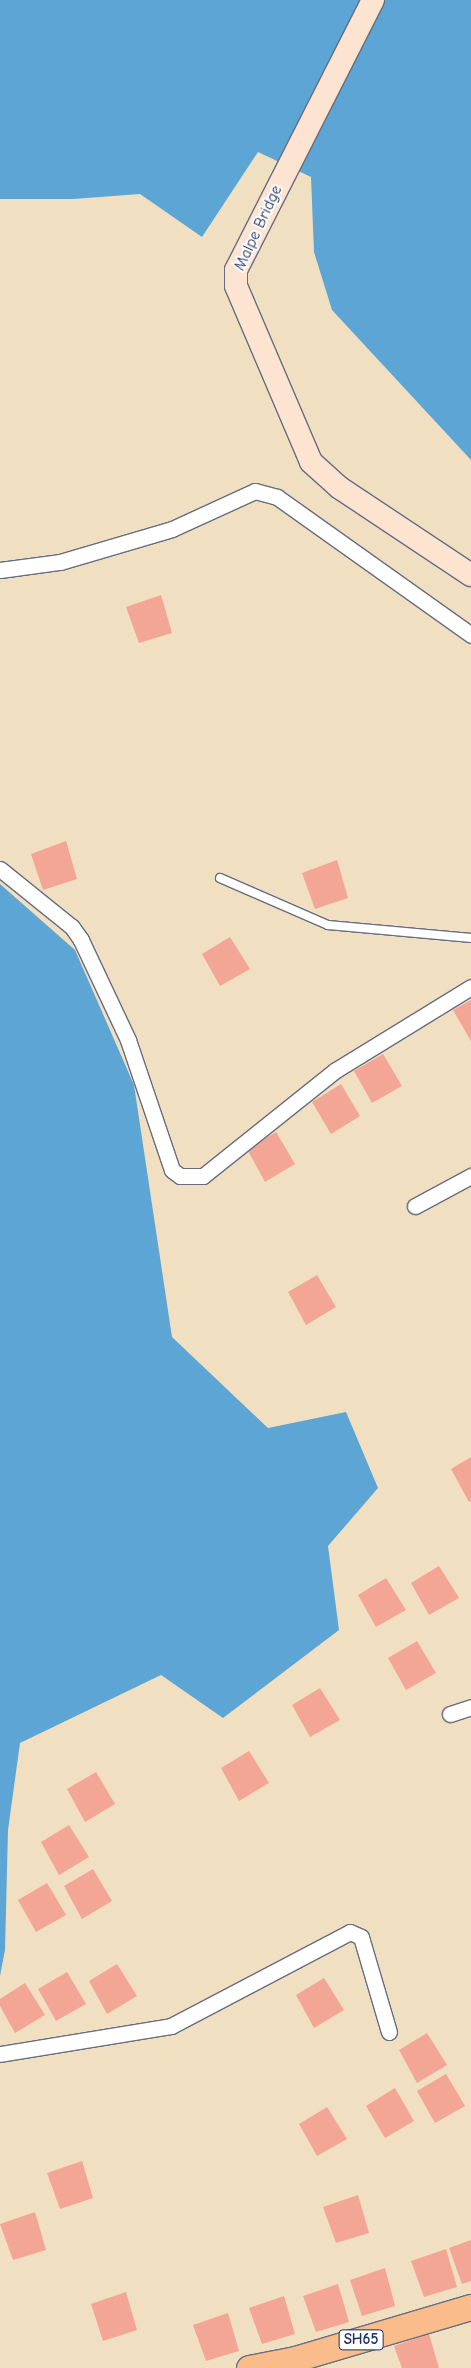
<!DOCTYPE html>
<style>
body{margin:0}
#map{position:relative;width:471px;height:2368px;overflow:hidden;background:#f1dfc1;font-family:"Comic Neue",sans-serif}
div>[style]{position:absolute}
.water>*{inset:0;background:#5da5d4}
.building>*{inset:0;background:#f3a596}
.roads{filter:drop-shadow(1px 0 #666d81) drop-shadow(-1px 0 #666d81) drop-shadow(0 1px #666d81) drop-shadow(0 -1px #666d81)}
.lane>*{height:8px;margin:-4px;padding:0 4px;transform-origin:4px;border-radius:4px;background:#fff}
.street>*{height:15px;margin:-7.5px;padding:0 7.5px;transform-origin:7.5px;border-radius:7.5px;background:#fff}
.secondary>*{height:22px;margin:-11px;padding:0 11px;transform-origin:11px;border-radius:11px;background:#fde4d1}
.primary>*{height:25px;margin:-12.5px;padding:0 12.5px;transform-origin:12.5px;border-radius:12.5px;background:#fabc8b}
span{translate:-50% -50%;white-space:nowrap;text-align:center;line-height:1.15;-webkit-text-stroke:4px #fff;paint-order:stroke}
.shield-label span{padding:1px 4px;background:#fff;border:1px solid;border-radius:4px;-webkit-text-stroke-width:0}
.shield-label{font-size:15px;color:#1b2f5e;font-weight:700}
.street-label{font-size:16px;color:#1b2f5e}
</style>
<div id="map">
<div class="water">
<i style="clip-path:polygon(0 0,471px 0,471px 460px,332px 310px,314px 252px,311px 177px,258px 152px,202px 237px,140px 194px,73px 199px,0 199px)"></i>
<i style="clip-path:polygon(0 884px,75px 950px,134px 1085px,172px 1337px,268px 1428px,346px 1412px,378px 1488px,328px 1546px,339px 1630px,223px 1718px,161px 1675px,20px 1743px,8px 1830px,5px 1950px,0 1976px)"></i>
</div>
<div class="building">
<i style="clip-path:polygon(161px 595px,172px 633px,139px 643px,126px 607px)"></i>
<i style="clip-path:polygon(66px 841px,77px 879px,43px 890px,31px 854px)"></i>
<i style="clip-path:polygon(337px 860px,348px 898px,315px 909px,302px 873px)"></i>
<i style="clip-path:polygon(230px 937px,250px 969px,220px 986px,202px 954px)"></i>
<i style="clip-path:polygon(471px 1000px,471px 1041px,453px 1010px)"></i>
<i style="clip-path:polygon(383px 1054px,402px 1086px,372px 1103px,354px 1071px)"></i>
<i style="clip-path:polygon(341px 1084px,360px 1116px,331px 1134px,312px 1102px)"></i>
<i style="clip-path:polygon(276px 1132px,295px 1164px,265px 1182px,247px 1149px)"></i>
<i style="clip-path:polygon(317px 1275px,336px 1307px,306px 1325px,288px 1292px)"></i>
<i style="clip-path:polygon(471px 1457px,471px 1501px,469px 1502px,451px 1469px)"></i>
<i style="clip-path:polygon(439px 1566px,459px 1598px,429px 1615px,411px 1583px)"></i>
<i style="clip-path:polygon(386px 1578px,406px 1610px,376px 1627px,358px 1595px)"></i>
<i style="clip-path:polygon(417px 1641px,436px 1673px,406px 1690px,388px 1658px)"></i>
<i style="clip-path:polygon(320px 1688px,340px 1720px,310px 1737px,292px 1705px)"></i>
<i style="clip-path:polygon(249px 1751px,269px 1783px,239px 1801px,221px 1768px)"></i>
<i style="clip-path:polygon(96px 1772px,115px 1804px,85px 1822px,67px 1789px)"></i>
<i style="clip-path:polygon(69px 1825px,89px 1857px,59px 1875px,41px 1842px)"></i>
<i style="clip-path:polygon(93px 1869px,112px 1901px,82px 1919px,64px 1886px)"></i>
<i style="clip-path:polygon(47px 1883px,66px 1915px,36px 1932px,18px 1900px)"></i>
<i style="clip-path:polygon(117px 1964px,137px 1996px,107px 2014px,89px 1981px)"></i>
<i style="clip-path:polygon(67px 1972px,86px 2004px,56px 2021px,38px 1989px)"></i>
<i style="clip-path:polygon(324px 1978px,344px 2010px,314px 2028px,296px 1995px)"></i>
<i style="clip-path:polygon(25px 1983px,45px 2015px,15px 2033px,0 2006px,0 1999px)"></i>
<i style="clip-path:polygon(427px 2033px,447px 2065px,417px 2083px,399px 2050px)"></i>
<i style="clip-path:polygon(446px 2074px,465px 2106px,435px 2123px,417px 2091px)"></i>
<i style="clip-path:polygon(395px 2088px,414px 2121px,385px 2138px,366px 2106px)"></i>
<i style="clip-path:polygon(327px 2107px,347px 2139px,317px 2156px,299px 2124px)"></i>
<i style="clip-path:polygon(82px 2161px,93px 2198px,60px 2209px,47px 2173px)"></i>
<i style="clip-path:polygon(358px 2195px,369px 2233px,336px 2243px,323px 2207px)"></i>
<i style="clip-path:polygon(35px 2212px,46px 2250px,13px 2260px,0 2224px)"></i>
<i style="clip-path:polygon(471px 2240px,471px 2281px,462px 2284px,449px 2248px)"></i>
<i style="clip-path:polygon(446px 2249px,457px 2287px,424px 2297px,411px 2261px)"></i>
<i style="clip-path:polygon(385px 2268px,395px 2306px,362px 2316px,350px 2280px)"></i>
<i style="clip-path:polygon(338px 2284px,349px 2322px,316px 2332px,303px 2296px)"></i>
<i style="clip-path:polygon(126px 2292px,137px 2330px,103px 2341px,91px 2304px)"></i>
<i style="clip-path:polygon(284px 2296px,295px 2334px,262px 2344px,249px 2308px)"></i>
<i style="clip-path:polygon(228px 2313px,239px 2351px,206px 2361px,193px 2325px)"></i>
<i style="clip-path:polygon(429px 2334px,439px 2368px,402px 2368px,394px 2346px)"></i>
</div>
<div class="roads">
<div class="lane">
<i style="left:220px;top:878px;width:118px;rotate:23.5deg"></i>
<i style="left:328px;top:925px;width:144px;rotate:5.2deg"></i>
</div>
<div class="street">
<i style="left:0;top:570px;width:61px;rotate:-7.6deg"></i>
<i style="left:60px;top:562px;width:117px;rotate:-16.4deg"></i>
<i style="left:172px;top:529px;width:91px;rotate:-24.6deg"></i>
<i style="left:255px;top:491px;width:23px;rotate:15deg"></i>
<i style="left:277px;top:497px;width:238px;rotate:35.4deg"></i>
<i style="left:0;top:869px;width:92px;rotate:38.9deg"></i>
<i style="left:72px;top:927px;width:16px;rotate:55deg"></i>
<i style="left:81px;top:940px;width:110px;rotate:64.8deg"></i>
<i style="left:128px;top:1040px;width:137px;rotate:71.3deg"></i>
<i style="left:172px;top:1170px;width:10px;rotate:37deg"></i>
<i style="left:180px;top:1176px;width:23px"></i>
<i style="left:203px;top:1176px;width:170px;rotate:-38.6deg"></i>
<i style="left:336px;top:1070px;width:158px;rotate:-31.6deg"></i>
<i style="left:415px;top:1206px;width:64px;rotate:-28.2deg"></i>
<i style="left:450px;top:1714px;width:22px;rotate:-18deg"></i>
<i style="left:0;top:2054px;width:173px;rotate:-9.3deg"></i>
<i style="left:171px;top:2026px;width:202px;rotate:-27.7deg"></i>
<i style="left:350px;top:1932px;width:12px;rotate:24deg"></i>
<i style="left:361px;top:1937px;width:99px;rotate:73.6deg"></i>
</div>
<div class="secondary">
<i style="left:373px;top:0;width:303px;rotate:116.9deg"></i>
<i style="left:236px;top:270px;width:16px;rotate:90deg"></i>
<i style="left:236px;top:286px;width:191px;rotate:66.9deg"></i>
<i style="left:311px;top:462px;width:39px;rotate:42deg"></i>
<i style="left:340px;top:488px;width:157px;rotate:33.6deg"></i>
</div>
<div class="primary">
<i style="left:249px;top:2368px;width:47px;rotate:-11.1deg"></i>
<i style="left:295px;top:2359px;width:184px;rotate:-16.5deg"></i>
</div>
</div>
<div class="shield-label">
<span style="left:361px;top:2340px">SH65</span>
</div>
<div class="street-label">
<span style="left:258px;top:228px;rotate:-65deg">Malpe Bridge</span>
</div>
</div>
